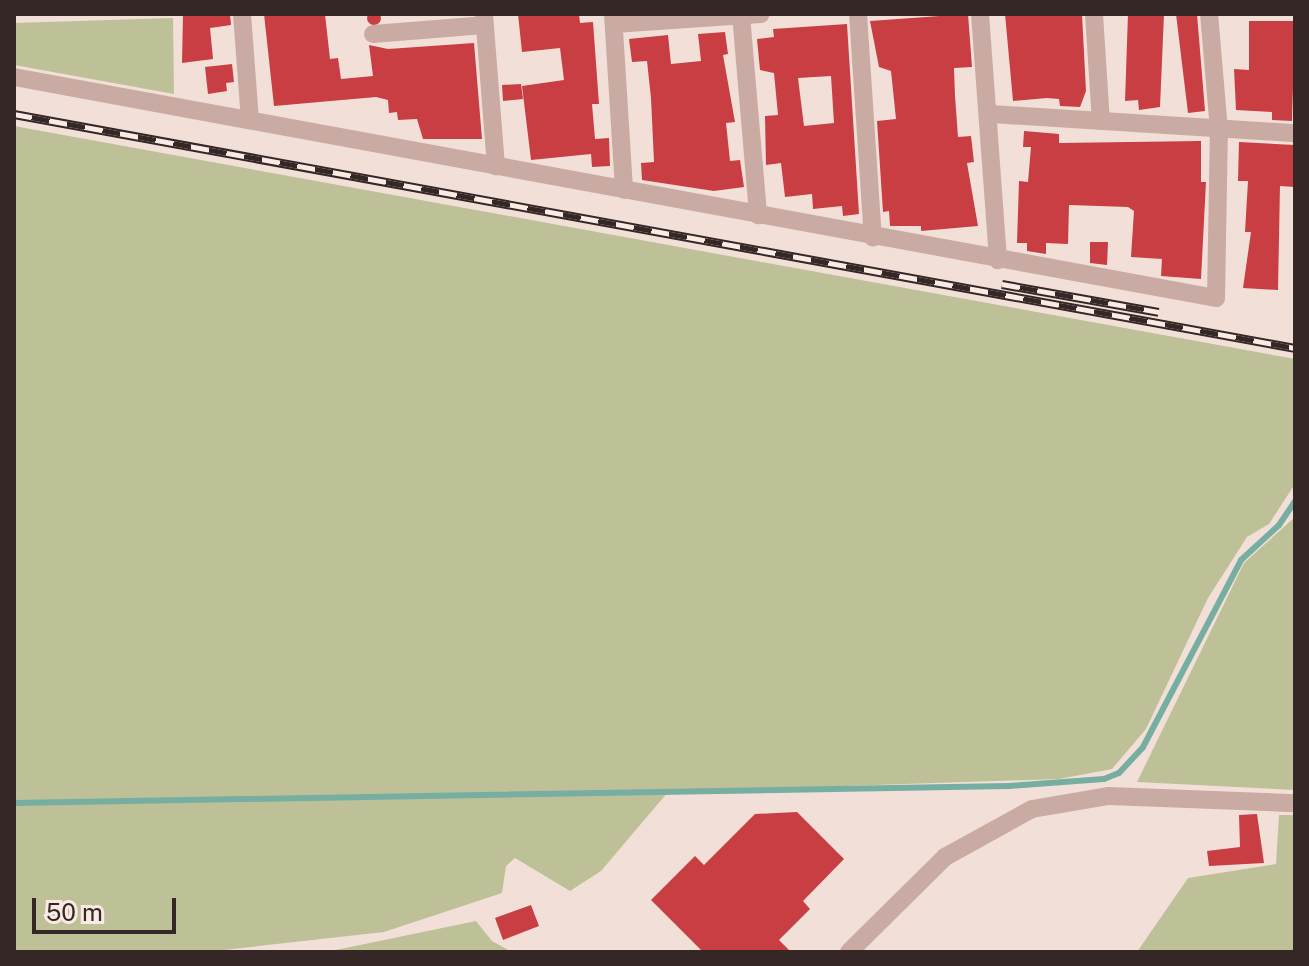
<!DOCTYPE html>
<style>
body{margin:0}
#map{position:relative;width:1309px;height:966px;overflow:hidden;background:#f2dfd8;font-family:"Public Sans",sans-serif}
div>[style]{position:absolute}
.green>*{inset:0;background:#bec198}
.stream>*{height:6px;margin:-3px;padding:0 3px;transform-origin:3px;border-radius:3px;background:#76afa2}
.building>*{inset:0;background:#c93e42}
.round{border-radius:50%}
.street>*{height:18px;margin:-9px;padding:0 9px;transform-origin:9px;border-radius:9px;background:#caaba4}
.rail>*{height:9px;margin-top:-4.5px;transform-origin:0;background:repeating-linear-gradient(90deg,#f9eae4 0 18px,#352726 0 36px);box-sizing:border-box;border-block:2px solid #352726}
span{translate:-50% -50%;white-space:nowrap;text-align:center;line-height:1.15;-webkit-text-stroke:8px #f9eae4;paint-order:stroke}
.frame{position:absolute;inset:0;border:16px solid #352726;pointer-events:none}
.scale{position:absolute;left:32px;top:898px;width:144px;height:36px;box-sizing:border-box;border:4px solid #352726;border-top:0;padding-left:10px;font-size:24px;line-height:28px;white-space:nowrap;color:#352726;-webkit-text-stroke:6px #f9eae4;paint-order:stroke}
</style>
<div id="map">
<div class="green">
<i style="clip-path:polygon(173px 18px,174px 94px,14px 65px,14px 23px)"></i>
<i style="clip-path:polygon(14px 126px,1295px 359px,1295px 484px,1269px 524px,1247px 537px,1208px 598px,1146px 729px,1112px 769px,1059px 779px,668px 792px,601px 871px,570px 891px,515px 858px,506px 866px,502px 893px,384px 932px,206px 952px,14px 952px)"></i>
<i style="clip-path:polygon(1295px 517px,1295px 790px,1137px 782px,1244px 563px)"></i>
<i style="clip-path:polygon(1279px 815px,1295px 815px,1295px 952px,1137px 952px,1188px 878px,1276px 864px)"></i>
<i style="clip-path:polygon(476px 921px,492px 941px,512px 952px,326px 952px)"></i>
</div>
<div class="stream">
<i style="left:14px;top:803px;width:995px;rotate:-0.98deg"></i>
<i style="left:1009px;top:786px;width:95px;rotate:-4.2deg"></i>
<i style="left:1104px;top:779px;width:16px;rotate:-22deg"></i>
<i style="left:1119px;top:773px;width:35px;rotate:-47deg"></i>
<i style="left:1143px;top:747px;width:211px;rotate:-62.3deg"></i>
<i style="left:1241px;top:560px;width:52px;rotate:-42.6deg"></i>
<i style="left:1279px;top:525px;width:29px;rotate:-56deg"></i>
</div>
<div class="building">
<i class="round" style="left:367px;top:11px;width:14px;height:14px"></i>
<i style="clip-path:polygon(183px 14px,230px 14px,231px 25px,210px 28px,213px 59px,182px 63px)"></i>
<i style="clip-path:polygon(264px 14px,325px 14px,330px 59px,338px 58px,341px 79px,373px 76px,369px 45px,388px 49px,474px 43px,482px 139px,423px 139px,417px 119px,398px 120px,397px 112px,389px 113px,388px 100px,376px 97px,274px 106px)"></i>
<i style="clip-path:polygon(518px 14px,579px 14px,580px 23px,593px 22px,599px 104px,592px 104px,595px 139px,609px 138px,610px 166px,592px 167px,591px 154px,531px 160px,522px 86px,564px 80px,560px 48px,522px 52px)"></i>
<i style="clip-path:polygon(968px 14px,972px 67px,954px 68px,955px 96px,958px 137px,971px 136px,974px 162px,967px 163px,978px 226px,921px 231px,921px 226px,890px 226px,889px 211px,883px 212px,877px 121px,896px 119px,891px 71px,879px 67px,870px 21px)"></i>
<i style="clip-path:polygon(1005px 14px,1082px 14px,1086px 91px,1080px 107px,1060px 106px,1059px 99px,1047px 98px,1013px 101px)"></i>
<i style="clip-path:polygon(1128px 14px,1164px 14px,1160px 107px,1139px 110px,1138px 100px,1125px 101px)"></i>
<i style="clip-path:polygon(1176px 14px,1197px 14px,1205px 111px,1188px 113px)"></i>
<i style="clip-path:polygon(1249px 21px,1295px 21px,1292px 121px,1272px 120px,1272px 112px,1236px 110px,1234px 69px,1249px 70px)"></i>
<i style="clip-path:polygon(evenodd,847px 24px,859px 214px,843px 216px,842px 206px,813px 209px,812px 194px,785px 197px,781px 163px,766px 165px,765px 116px,778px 115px,774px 73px,760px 70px,757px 39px,774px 37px,773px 29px,847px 24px,831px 76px,834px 123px,804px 126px,798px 78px,831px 76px)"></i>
<i style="clip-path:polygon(725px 32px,728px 54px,723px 55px,735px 122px,726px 123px,730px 161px,740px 160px,744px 187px,714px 191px,642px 180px,641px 163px,654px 162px,651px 98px,647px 61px,632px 62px,629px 39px,668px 35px,671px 64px,701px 61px,698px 34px)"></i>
<i style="clip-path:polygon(232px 64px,234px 82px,226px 83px,227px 91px,208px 94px,205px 67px)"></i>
<i style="clip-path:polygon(521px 84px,523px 99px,503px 101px,502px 85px)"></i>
<i style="clip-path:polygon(1024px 131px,1059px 134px,1059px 143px,1201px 141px,1201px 182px,1206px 182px,1201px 279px,1161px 276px,1162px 259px,1131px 257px,1134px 211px,1128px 207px,1069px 205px,1068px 244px,1046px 243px,1046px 254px,1027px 251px,1027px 243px,1017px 243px,1019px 181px,1028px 182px,1031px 147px,1023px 147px)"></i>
<i style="clip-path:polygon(1239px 142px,1295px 145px,1295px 187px,1280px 186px,1278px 290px,1243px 288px,1251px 232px,1245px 232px,1248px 181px,1238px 181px)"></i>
<i style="clip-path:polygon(1090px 242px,1108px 242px,1107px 265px,1090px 263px)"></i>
<i style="clip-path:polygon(797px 812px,844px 859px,803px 901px,810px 909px,779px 940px,791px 952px,703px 952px,651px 900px,695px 856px,704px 865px,755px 814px)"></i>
<i style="clip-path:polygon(1257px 814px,1264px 863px,1209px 866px,1207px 851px,1240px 847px,1239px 815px)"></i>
<i style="clip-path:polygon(531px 905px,539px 926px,503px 940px,495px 918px)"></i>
</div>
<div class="street">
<i style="left:242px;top:14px;width:106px;rotate:85.7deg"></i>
<i style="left:484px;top:14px;width:153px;rotate:85.5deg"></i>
<i style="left:613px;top:14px;width:176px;rotate:86.4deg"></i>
<i style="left:858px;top:14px;width:224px;rotate:86.2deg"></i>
<i style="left:980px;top:14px;width:247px;rotate:85.8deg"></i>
<i style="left:1094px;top:14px;width:107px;rotate:86.3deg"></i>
<i style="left:741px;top:15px;width:201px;rotate:85.1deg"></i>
<i style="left:614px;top:24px;width:147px;rotate:-3.9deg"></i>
<i style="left:373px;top:34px;width:111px;rotate:-4.6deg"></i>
<i style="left:14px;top:77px;width:1222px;rotate:10.42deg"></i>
<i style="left:1216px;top:298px;width:168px;rotate:-89deg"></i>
<i style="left:1219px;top:130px;width:116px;rotate:-94.9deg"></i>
<i style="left:991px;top:114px;width:305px;rotate:3.6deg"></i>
<i style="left:849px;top:952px;width:135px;rotate:-44.7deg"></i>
<i style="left:945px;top:857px;width:99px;rotate:-28.9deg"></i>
<i style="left:1032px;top:809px;width:78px;rotate:-9.6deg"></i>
<i style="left:1109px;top:796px;width:186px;rotate:2.2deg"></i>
</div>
<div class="rail">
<i style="left:14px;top:114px;width:1302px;rotate:10.35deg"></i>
<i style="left:1002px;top:284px;width:159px;rotate:10.1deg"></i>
</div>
<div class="frame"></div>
<div class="scale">50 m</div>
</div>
